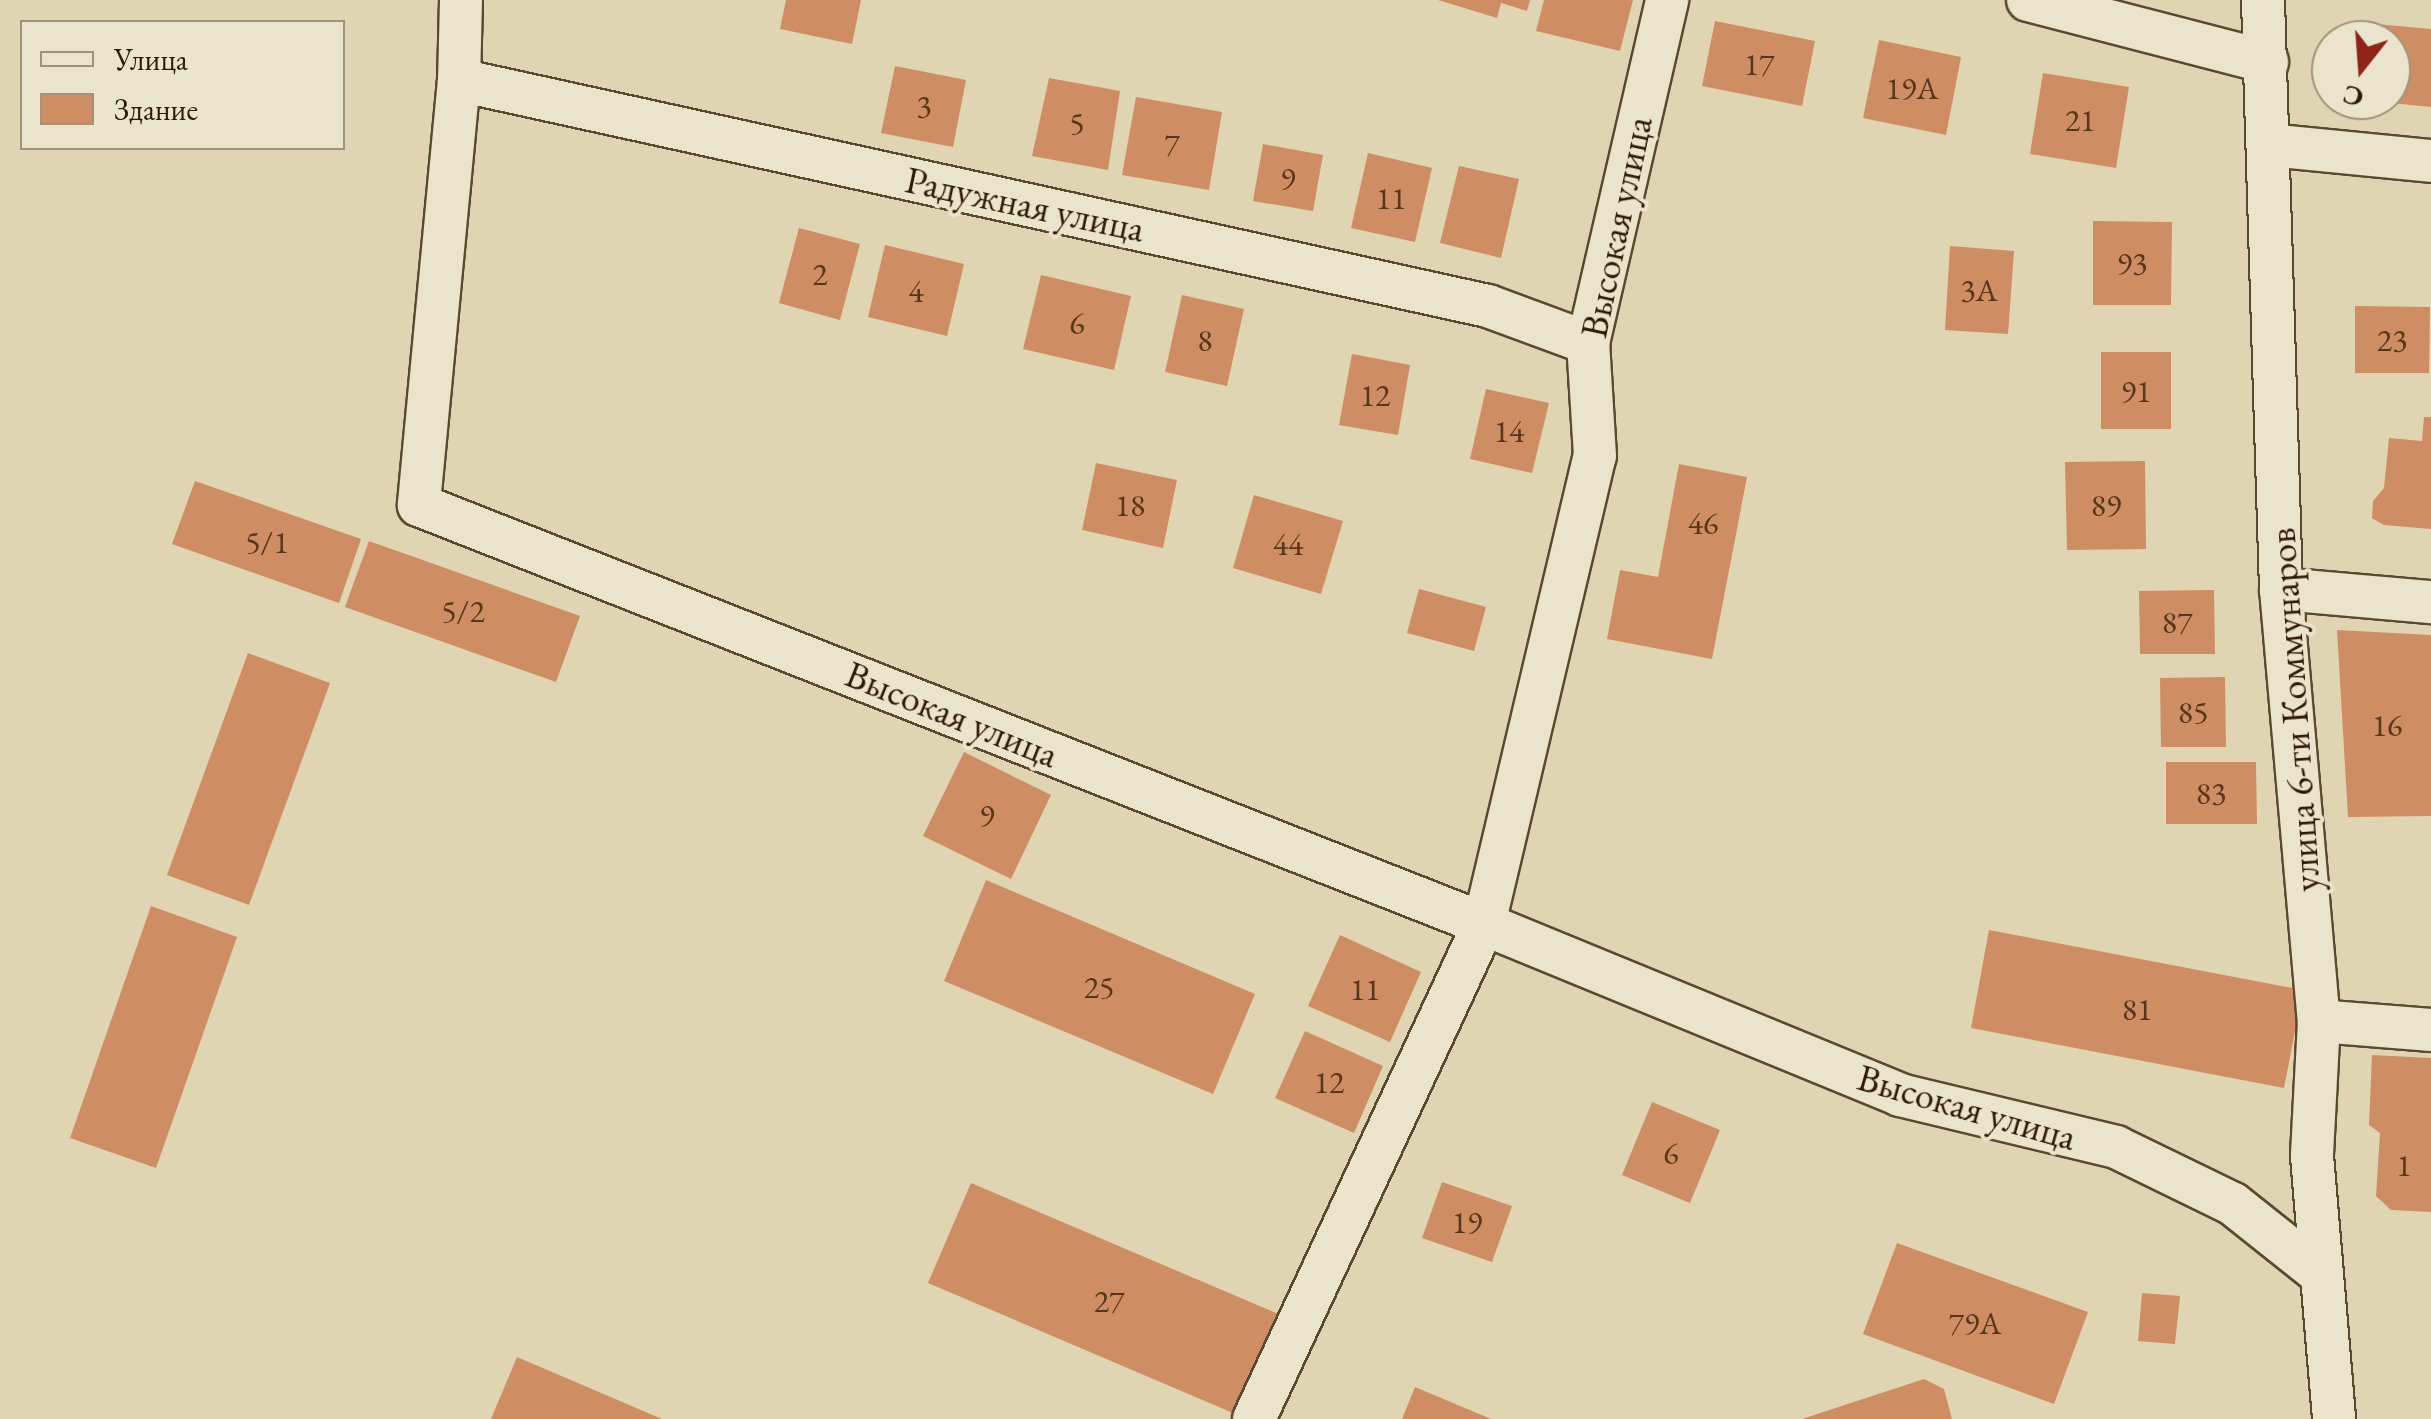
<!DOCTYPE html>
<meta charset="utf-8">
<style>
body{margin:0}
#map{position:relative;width:2431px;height:1419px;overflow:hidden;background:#e0d5b2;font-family:"EB Garamond",serif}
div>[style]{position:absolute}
.building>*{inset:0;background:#ce8d63}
.roads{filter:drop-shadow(2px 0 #5b492e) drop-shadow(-2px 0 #5b492e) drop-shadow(0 2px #5b492e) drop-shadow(0 -2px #5b492e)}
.street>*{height:42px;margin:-21px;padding:0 21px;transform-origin:21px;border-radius:21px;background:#ebe4cd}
span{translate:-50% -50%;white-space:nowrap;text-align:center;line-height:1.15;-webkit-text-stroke:8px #ebe4cd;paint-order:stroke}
.number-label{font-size:32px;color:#57371a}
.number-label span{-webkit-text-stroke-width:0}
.street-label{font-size:38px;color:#2f1a02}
.legend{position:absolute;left:20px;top:20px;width:325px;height:130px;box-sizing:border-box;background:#ebe4cd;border:2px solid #a0937c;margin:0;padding:12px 18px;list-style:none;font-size:30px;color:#2f1a02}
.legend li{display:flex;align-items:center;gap:20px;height:50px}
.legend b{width:50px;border:2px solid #a0937c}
.north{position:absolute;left:2311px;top:20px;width:100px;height:100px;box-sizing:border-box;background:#ebe4cd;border:2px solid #a0937c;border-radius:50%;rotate:197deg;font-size:28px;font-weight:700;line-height:40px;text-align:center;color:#2f1a02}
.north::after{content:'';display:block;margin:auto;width:35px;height:45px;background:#8f2418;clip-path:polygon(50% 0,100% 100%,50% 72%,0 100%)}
</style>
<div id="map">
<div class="building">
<i style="clip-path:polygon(786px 0,861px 0,852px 44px,780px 29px)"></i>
<i style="clip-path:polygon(1438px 0,1530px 0,1527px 11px,1501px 3px,1497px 18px)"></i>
<i style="clip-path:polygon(1544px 0,1633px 0,1620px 51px,1536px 31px)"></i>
<i style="clip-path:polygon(1715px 21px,1815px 41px,1802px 106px,1702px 86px)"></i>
<i style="clip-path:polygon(2365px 23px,2431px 29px,2431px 107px,2391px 103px,2391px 40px,2363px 40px)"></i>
<i style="clip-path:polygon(1879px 40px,1961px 57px,1946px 135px,1863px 118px)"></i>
<i style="clip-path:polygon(895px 66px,966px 80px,953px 147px,881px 133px)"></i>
<i style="clip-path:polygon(2043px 73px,2129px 87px,2116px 168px,2030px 154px)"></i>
<i style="clip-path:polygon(1049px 78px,1120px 91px,1108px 170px,1032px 156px)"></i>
<i style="clip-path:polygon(1136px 97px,1222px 112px,1209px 190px,1122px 175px)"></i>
<i style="clip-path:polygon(1263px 144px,1323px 155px,1313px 211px,1253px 201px)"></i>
<i style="clip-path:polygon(1368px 153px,1432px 168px,1415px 242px,1351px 228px)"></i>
<i style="clip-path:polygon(1459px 166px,1519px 179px,1501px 258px,1440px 243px)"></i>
<i style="clip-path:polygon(2093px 221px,2172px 222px,2171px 305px,2093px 305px)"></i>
<i style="clip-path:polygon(799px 228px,860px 244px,840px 320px,779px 303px)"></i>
<i style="clip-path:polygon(885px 245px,964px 264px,947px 336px,868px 317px)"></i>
<i style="clip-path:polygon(1950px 246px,2014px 251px,2008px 334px,1945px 330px)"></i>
<i style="clip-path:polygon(1041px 275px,1131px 296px,1114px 370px,1023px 349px)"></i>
<i style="clip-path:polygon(1182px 295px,1244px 309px,1227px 386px,1165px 372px)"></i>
<i style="clip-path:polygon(2355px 306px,2430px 307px,2429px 373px,2355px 373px)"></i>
<i style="clip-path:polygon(2101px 352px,2171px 352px,2171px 429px,2101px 429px)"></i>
<i style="clip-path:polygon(1352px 354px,1410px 365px,1398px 435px,1339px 425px)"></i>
<i style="clip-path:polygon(1486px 389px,1549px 403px,1532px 473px,1470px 459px)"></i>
<i style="clip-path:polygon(2424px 417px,2431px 417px,2431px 529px,2384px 525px,2372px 518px,2373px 501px,2384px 488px,2389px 438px,2422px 441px)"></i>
<i style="clip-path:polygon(2145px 461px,2146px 549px,2067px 550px,2065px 462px)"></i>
<i style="clip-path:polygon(1096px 463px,1177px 480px,1163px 548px,1082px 530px)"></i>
<i style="clip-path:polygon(1679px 464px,1747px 477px,1712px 659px,1607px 639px,1620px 570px,1658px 577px)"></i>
<i style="clip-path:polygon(195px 481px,361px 539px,339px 603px,172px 544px)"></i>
<i style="clip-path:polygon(1254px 495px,1343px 521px,1321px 594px,1233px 568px)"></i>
<i style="clip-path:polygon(369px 541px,580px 616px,556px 682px,345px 607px)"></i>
<i style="clip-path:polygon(1419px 589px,1486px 607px,1474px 651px,1407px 633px)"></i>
<i style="clip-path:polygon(2214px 590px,2215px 654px,2140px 654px,2139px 591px)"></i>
<i style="clip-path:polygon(2337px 630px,2431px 635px,2431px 816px,2348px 817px)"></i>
<i style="clip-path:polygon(248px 653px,330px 683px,249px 905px,167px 875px)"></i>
<i style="clip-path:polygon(2225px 677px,2226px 747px,2161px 747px,2160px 678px)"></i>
<i style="clip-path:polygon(964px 752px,1051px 795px,1011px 879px,923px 836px)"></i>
<i style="clip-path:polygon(2166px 762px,2256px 762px,2257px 824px,2166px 824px)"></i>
<i style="clip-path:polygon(986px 880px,1255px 994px,1213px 1094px,944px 981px)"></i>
<i style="clip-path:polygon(151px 906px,237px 937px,156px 1168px,70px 1138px)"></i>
<i style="clip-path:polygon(1989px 930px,2303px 990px,2284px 1088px,1971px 1028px)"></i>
<i style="clip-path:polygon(1340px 935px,1421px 972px,1390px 1042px,1308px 1006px)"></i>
<i style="clip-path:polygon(1305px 1031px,1383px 1066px,1354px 1133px,1275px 1098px)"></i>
<i style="clip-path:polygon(2372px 1055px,2431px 1058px,2431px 1212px,2391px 1210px,2376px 1196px,2380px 1133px,2369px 1125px)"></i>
<i style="clip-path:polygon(1652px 1102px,1720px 1130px,1690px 1203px,1622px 1175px)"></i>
<i style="clip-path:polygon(1442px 1182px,1512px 1206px,1492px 1262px,1422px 1238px)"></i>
<i style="clip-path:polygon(971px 1183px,1290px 1319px,1247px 1419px,928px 1283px)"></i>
<i style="clip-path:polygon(1897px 1243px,2088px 1312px,2054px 1404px,1863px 1334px)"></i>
<i style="clip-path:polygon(2142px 1293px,2180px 1296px,2175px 1344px,2138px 1341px)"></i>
<i style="clip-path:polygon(517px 1357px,662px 1419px,491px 1419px)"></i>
<i style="clip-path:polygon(1924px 1379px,1944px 1389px,1952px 1419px,1802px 1419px)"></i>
<i style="clip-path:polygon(1415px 1387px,1491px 1419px,1402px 1419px)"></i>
</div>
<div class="roads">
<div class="street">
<i style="left:461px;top:0;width:80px;rotate:91.4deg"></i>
<i style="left:459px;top:80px;width:427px;rotate:95.4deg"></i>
<i style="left:419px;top:505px;width:1144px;rotate:21.48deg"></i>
<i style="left:1484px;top:924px;width:450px;rotate:22.3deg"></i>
<i style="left:1900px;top:1095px;width:222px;rotate:13.5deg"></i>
<i style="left:2116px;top:1147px;width:130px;rotate:26deg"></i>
<i style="left:2233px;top:1204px;width:112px;rotate:38.5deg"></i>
<i style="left:2028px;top:0;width:247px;rotate:14.5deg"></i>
<i style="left:2263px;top:0;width:589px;rotate:88.25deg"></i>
<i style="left:2281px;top:589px;width:434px;rotate:85deg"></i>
<i style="left:2319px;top:1021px;width:135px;rotate:93deg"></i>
<i style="left:2312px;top:1156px;width:264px;rotate:85.2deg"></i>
<i style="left:459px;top:80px;width:1054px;rotate:12.39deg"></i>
<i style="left:1488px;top:306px;width:107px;rotate:20.3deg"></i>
<i style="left:2268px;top:145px;width:164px;rotate:5.6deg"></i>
<i style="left:2281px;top:589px;width:151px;rotate:5deg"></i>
<i style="left:2319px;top:1021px;width:112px;rotate:4.6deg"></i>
<i style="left:1254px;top:1419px;width:546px;rotate:-65.08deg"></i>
<i style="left:1484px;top:924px;width:481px;rotate:-76.7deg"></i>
<i style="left:1595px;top:456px;width:113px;rotate:-93.5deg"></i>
<i style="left:1588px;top:343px;width:352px;rotate:-77deg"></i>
</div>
</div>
<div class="number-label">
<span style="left:1759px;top:64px">17</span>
<span style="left:1912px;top:88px">19А</span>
<span style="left:924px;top:106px">3</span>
<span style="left:2080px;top:120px">21</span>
<span style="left:1077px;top:123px">5</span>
<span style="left:1172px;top:144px">7</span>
<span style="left:1288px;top:178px">9</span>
<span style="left:1391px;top:198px">11</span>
<span style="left:2132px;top:263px">93</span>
<span style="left:820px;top:274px">2</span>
<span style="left:1979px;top:290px">3А</span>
<span style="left:916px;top:291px">4</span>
<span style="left:1077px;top:323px">6</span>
<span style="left:1205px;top:340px">8</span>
<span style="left:2392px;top:340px">23</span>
<span style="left:2136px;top:391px">91</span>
<span style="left:1375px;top:395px">12</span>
<span style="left:1509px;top:431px">14</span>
<span style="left:1130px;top:505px">18</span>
<span style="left:2106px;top:505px">89</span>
<span style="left:1703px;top:523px">46</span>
<span style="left:267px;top:542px">5/1</span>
<span style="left:1288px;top:544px">44</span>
<span style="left:463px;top:611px">5/2</span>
<span style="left:2177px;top:622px">87</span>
<span style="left:2193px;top:712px">85</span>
<span style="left:2387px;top:725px">16</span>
<span style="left:2211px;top:793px">83</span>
<span style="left:987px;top:815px">9</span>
<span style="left:1099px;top:987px">25</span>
<span style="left:1365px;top:989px">11</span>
<span style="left:2137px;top:1009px">81</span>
<span style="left:1329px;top:1082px">12</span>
<span style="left:1671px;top:1153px">6</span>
<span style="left:2404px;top:1165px">1</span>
<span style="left:1467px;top:1222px">19</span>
<span style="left:1109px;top:1301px">27</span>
<span style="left:1975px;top:1323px">79А</span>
</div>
<div class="street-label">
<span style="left:1025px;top:204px;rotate:12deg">Радужная улица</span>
<span style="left:1616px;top:227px;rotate:-78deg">Высокая улица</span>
<span style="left:2294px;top:710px;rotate:-94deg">улица 6-ти Коммунаров</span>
<span style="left:952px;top:714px;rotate:22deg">Высокая улица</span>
<span style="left:1967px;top:1107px;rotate:16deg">Высокая улица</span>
</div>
<ul class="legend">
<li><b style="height:12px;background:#ebe4cd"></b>Улица</li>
<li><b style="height:28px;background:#ce8d63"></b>Здание</li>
</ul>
<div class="north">С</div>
</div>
